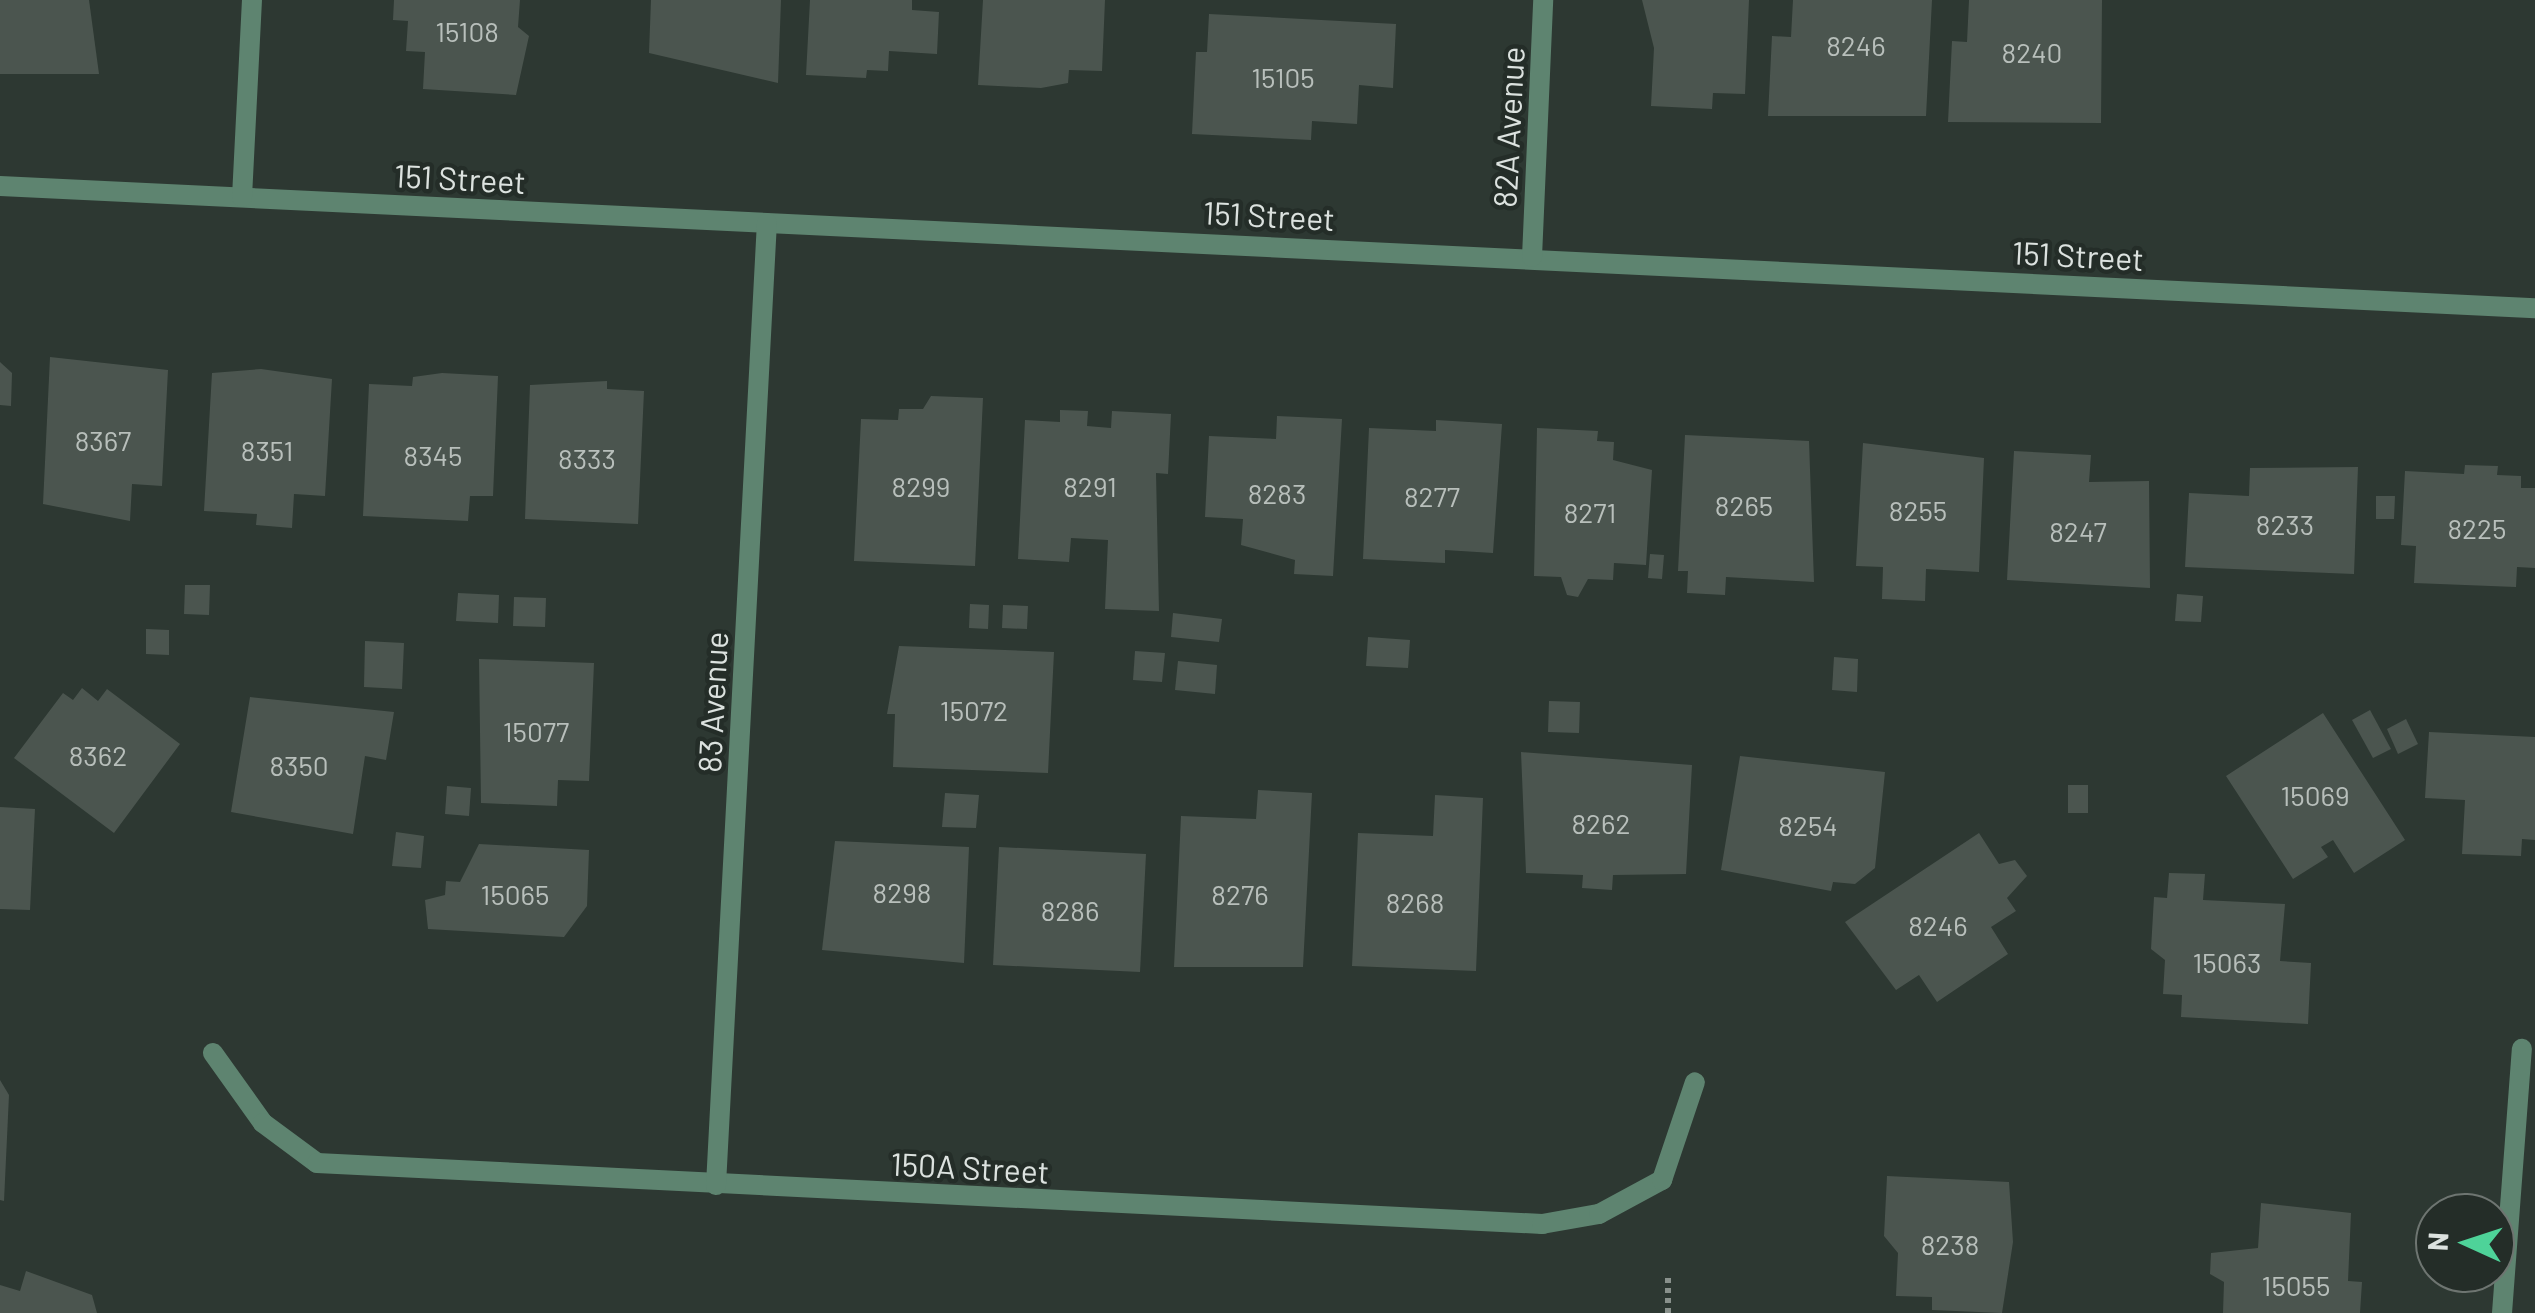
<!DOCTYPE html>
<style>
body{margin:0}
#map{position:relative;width:2535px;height:1313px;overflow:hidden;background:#2d3832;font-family:Barlow,sans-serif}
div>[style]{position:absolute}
.building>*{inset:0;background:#4b554f}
.path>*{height:6px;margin-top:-3px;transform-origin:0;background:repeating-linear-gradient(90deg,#89918c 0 5px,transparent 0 10px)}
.minor>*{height:20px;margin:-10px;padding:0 10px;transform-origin:10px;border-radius:10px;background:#5e8470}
span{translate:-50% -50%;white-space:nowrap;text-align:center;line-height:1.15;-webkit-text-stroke:9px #242d28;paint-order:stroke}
.number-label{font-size:28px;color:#b8bfbb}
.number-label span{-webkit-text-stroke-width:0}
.street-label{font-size:32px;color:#dce2df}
.north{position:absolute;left:2415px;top:1193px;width:100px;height:100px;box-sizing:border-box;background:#242d28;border:2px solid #6e7571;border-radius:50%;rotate:273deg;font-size:28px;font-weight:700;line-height:40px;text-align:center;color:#dce2df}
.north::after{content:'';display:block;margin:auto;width:35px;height:45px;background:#4ed399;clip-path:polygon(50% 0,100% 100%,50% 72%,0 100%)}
</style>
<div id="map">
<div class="building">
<i style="clip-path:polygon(0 0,89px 0,99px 74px,0 74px)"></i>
<i style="clip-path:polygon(394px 0,520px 0,518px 27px,529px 36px,516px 95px,423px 89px,425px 52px,406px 51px,408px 21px,393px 20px)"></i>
<i style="clip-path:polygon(651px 0,781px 0,778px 83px,649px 53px)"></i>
<i style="clip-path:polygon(810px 0,912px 0,912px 10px,939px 12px,937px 54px,889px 51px,888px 71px,867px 70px,866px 78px,806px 75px)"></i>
<i style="clip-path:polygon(983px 0,1105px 0,1102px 71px,1069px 70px,1068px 83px,1041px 88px,978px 85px)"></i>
<i style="clip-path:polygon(1642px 0,1749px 0,1745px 94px,1713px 93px,1712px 109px,1651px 106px,1654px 48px)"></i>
<i style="clip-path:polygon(1793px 0,1932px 0,1926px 116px,1768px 116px,1772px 36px,1791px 37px)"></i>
<i style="clip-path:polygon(1969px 0,2102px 0,2101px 123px,1948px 122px,1952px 41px,1967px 42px)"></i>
<i style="clip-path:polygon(1209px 14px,1396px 24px,1393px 88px,1359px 85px,1357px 124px,1312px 121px,1311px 140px,1192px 134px,1196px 52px,1207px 52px)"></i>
<i style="clip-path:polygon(50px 357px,168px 370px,162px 486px,132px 484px,130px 521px,43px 504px)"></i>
<i style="clip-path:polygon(0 362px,12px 373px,11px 406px,0 405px)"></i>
<i style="clip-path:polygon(261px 369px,332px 379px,325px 496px,294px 494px,292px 528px,256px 525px,257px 514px,204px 511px,212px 373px)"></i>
<i style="clip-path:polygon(442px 373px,498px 376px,493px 496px,470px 496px,468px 521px,363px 516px,369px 384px,412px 386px,413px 377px)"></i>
<i style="clip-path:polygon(607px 381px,607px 389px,644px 391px,638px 524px,525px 519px,530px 385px)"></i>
<i style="clip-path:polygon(931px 396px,983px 398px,975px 566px,854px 561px,861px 419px,898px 420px,899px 409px,923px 409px)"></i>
<i style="clip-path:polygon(1060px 410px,1088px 411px,1087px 426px,1111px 428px,1112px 411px,1171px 414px,1168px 474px,1156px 473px,1159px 611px,1105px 609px,1108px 540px,1071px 538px,1069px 562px,1018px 559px,1025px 420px,1060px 422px)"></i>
<i style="clip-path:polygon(1277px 416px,1342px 419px,1333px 576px,1294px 574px,1295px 560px,1241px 545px,1243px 519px,1205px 517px,1209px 436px,1276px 439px)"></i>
<i style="clip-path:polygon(1436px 420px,1502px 424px,1493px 553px,1445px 550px,1445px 563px,1363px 559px,1369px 428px,1436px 431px)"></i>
<i style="clip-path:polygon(1537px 428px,1598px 431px,1597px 441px,1614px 442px,1613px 460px,1652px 470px,1646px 565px,1614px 563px,1613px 580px,1588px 579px,1578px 597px,1567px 595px,1561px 577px,1534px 576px)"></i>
<i style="clip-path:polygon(1685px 435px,1809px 441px,1814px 582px,1726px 577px,1725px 595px,1687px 593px,1688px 571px,1678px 571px)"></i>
<i style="clip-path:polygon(1863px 443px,1984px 458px,1979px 572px,1926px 569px,1925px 601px,1882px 599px,1883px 567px,1856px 566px)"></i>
<i style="clip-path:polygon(2014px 451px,2091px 455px,2089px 482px,2149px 481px,2150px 588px,2007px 580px)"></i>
<i style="clip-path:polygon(2465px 465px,2498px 466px,2497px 475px,2521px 476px,2521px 488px,2535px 488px,2535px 568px,2517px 567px,2516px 587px,2414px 583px,2416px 546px,2401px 545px,2405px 471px,2464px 474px)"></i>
<i style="clip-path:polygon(2358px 467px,2354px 574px,2185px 567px,2189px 493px,2249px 496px,2250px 468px)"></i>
<i style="clip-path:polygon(2376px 496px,2395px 496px,2394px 519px,2376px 519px)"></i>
<i style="clip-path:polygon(1650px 554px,1664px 555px,1662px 579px,1648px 578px)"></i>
<i style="clip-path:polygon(185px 585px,210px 585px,209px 615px,184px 614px)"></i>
<i style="clip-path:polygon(458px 593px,499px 595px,498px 623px,456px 621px)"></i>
<i style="clip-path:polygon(2177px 594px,2203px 596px,2201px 622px,2175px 621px)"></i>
<i style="clip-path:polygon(514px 597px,546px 598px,545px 627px,513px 626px)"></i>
<i style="clip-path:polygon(970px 604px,989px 605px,988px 629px,969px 628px)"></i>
<i style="clip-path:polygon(1003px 605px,1028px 606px,1027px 629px,1002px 628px)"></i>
<i style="clip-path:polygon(1173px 613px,1222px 619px,1219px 642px,1171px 637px)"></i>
<i style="clip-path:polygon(146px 629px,169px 630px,169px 655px,146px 654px)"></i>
<i style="clip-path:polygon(1368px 637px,1410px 640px,1408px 668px,1366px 666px)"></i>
<i style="clip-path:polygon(365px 641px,404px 643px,402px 689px,364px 687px)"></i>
<i style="clip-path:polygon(899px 646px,1054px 652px,1048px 773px,893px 767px,895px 714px,887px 714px)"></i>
<i style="clip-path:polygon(1135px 651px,1165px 653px,1162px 682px,1133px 680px)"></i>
<i style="clip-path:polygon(1834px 657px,1858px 659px,1857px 692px,1832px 690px)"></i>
<i style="clip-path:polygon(479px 659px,594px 663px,589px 781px,558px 780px,557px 806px,481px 803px)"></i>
<i style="clip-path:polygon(1178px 661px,1217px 665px,1215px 694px,1175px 690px)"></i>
<i style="clip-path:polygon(82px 688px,98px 701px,107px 689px,180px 744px,114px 833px,14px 758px,63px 693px,73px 700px)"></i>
<i style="clip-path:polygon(250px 697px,394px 712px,386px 760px,365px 756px,353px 834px,231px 812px)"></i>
<i style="clip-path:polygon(1549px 701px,1580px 702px,1579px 733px,1548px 732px)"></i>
<i style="clip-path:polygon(2370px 710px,2391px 749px,2373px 758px,2352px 720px)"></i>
<i style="clip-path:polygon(2323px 713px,2405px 840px,2354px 873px,2333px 840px,2321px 847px,2328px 857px,2293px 879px,2226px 776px)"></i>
<i style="clip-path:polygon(2406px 719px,2418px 744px,2398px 754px,2387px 729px)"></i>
<i style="clip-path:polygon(2429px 732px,2535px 737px,2535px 840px,2522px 839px,2521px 856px,2462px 854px,2465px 800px,2425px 798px)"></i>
<i style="clip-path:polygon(1521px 752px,1692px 765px,1686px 874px,1613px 875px,1612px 890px,1582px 888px,1583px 875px,1526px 873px)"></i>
<i style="clip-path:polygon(1740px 756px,1885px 772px,1875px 868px,1855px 884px,1833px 882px,1831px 891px,1721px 870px)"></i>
<i style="clip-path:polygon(2068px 785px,2088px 785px,2088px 813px,2068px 813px)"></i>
<i style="clip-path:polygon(447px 786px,471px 788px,469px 816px,445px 814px)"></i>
<i style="clip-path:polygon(1258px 790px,1312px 793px,1303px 967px,1174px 967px,1181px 816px,1256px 819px)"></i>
<i style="clip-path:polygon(945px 793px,979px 795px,976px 828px,942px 827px)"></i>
<i style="clip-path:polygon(1435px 795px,1483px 798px,1476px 971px,1352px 966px,1358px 833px,1433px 836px)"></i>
<i style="clip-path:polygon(0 807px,35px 809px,30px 910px,0 909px)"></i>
<i style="clip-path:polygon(396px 832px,424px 836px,421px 868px,392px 866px)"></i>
<i style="clip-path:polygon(1979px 833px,1999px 864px,2015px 860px,2027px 876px,2007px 898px,2016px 911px,1991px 927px,2008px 954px,1937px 1002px,1919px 975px,1896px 990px,1845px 922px)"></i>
<i style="clip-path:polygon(835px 841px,969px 847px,964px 963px,822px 950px)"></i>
<i style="clip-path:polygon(479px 844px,589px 850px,587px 906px,564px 937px,428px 929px,425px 900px,445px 895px,446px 881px,460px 882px)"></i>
<i style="clip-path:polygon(999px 847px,1146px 854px,1140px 972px,993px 965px)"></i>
<i style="clip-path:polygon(2169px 873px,2205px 874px,2203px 900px,2285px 904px,2280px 961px,2311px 963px,2308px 1024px,2181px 1017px,2182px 995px,2163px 994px,2165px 960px,2151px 949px,2154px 897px,2167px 898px)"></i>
<i style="clip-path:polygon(0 1080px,9px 1095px,4px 1201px,0 1200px)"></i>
<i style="clip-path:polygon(1887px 1176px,2009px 1182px,2013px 1242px,2002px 1313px,1932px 1310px,1932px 1297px,1896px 1296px,1898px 1253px,1884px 1236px)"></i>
<i style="clip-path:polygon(2261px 1203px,2351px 1213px,2348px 1281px,2362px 1282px,2360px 1313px,2223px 1313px,2224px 1282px,2210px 1274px,2211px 1253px,2258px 1248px)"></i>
<i style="clip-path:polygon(26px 1271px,92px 1295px,97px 1313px,0 1313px,0 1285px,20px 1291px)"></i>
</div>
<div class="path">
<i style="left:1668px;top:1313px;width:38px;rotate:-90deg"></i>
</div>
<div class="minor">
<i style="left:0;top:186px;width:2538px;rotate:2.76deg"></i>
<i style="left:242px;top:197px;width:197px;rotate:-87.1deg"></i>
<i style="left:1532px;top:257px;width:257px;rotate:-87.5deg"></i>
<i style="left:213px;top:1053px;width:86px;rotate:54.5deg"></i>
<i style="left:263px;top:1123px;width:67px;rotate:36.5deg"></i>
<i style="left:317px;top:1163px;width:1227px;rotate:2.85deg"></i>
<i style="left:1542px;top:1224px;width:58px;rotate:-10deg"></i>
<i style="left:1599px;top:1214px;width:72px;rotate:-28.4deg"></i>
<i style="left:1662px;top:1180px;width:103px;rotate:-71.4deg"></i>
<i style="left:716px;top:1185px;width:963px;rotate:-86.97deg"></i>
<i style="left:2502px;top:1313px;width:265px;rotate:-85.7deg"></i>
</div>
<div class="number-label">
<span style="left:467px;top:31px">15108</span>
<span style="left:1856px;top:45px">8246</span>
<span style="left:2032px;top:52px">8240</span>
<span style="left:1283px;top:77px">15105</span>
<span style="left:103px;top:440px">8367</span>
<span style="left:267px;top:450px">8351</span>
<span style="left:433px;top:455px">8345</span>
<span style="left:587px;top:458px">8333</span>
<span style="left:921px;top:486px">8299</span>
<span style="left:1090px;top:486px">8291</span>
<span style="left:1277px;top:493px">8283</span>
<span style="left:1432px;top:496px">8277</span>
<span style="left:1744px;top:505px">8265</span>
<span style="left:1918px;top:510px">8255</span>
<span style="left:1590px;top:512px">8271</span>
<span style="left:2285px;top:524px">8233</span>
<span style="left:2477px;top:528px">8225</span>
<span style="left:2078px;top:531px">8247</span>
<span style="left:974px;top:710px">15072</span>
<span style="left:536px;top:731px">15077</span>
<span style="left:98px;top:755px">8362</span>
<span style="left:299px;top:765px">8350</span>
<span style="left:2315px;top:795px">15069</span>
<span style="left:1601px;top:823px">8262</span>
<span style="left:1808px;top:825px">8254</span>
<span style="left:902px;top:892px">8298</span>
<span style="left:515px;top:894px">15065</span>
<span style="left:1240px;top:894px">8276</span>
<span style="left:1415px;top:902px">8268</span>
<span style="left:1070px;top:910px">8286</span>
<span style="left:1938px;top:925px">8246</span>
<span style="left:2227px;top:962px">15063</span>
<span style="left:1950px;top:1244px">8238</span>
<span style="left:2296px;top:1285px">15055</span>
</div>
<div class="street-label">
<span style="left:1508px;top:127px;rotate:-87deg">82A Avenue</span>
<span style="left:460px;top:178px;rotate:3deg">151 Street</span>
<span style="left:1269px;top:215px;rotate:3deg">151 Street</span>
<span style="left:2078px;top:255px;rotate:3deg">151 Street</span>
<span style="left:712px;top:702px;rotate:-87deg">83 Avenue</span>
<span style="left:970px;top:1167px;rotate:3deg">150A Street</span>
</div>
<div class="north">N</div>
</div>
